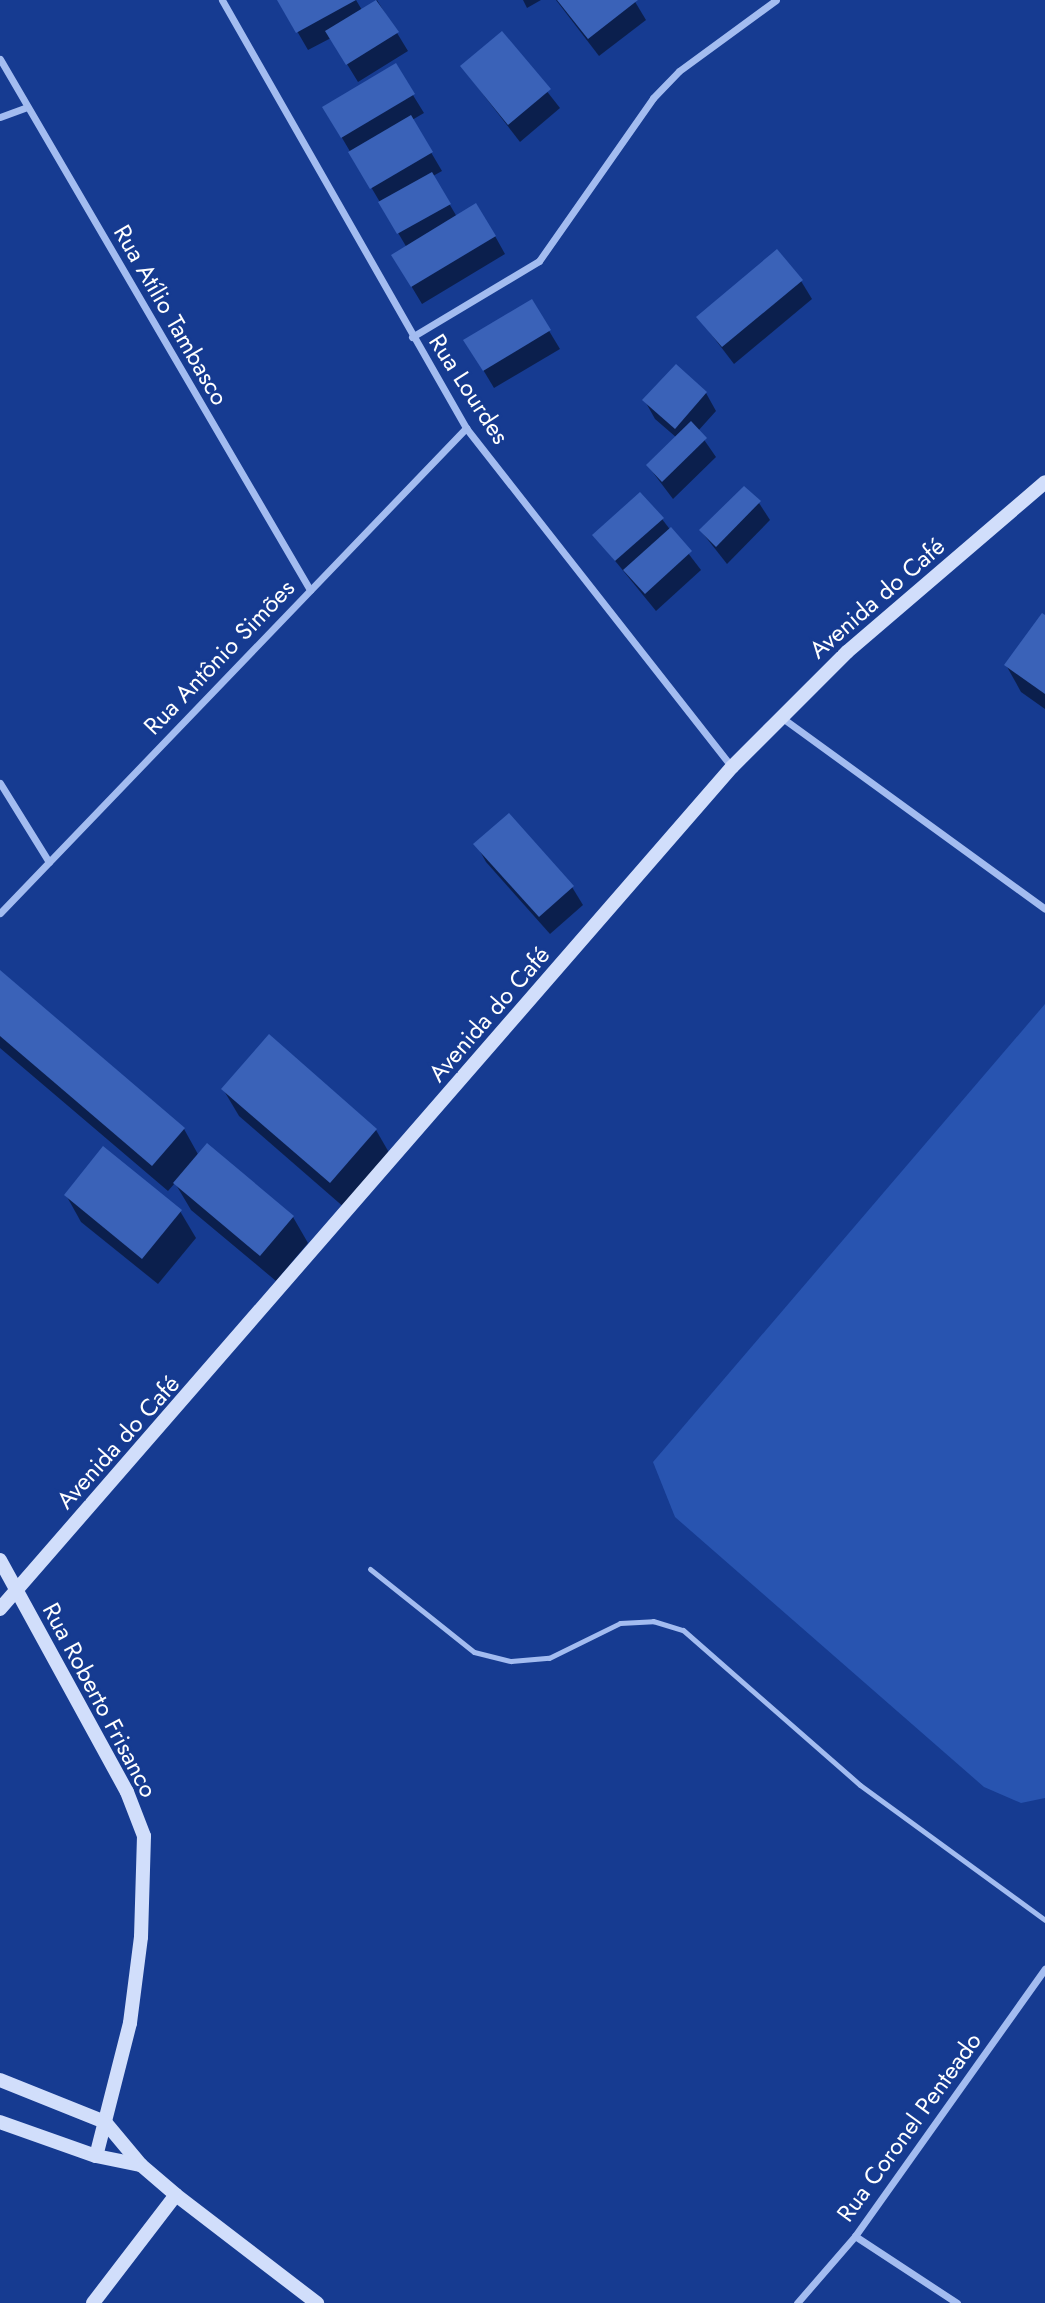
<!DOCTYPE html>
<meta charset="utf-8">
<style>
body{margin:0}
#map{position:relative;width:1045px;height:2303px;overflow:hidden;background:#163b91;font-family:Jost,sans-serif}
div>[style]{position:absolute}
.green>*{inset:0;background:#2854b0}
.shadow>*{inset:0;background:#0007}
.building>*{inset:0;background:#3a62b8}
.lane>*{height:5px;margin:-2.5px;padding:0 2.5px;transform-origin:2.5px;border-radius:2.5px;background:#a3bcf0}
.street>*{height:7px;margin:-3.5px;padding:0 3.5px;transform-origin:3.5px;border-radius:3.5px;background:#a3bcf0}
.secondary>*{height:14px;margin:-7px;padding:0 7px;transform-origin:7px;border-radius:7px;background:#d1defb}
span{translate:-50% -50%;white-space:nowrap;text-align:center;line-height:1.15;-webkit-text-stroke:5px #163b91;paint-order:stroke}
.street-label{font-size:24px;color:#fff}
</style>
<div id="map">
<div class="green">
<i style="clip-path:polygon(1045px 1004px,1045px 1798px,1021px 1803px,984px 1787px,675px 1517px,653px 1462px)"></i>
</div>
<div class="shadow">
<i style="clip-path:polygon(279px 0,356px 0,362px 10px,377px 0,408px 51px,358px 82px,331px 38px,308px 50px)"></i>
<i style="clip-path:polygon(523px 0,541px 0,527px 8px)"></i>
<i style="clip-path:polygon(556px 0,634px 0,646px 20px,599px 56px)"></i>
<i style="clip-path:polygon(502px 34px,560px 108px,520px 142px,462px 67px)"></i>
<i style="clip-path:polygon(395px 66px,424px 113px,412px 120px,442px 171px,433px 176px,457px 217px,495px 236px,505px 254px,422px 304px,404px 274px,407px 248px,335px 126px)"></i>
<i style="clip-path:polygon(801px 281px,812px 299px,734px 364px,698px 317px)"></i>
<i style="clip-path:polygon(531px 301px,560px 349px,494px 388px,476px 358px)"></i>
<i style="clip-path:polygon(676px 366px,706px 393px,716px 411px,698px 431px,716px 457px,673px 499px,648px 466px,677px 438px,655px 419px,645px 401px)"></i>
<i style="clip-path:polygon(759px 503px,770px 520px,727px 564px,701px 531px)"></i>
<i style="clip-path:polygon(662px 519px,701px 570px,656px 611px,594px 535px)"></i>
<i style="clip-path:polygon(1045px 617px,1045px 709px,1021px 692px,1006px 665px)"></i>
<i style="clip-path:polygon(476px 844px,572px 887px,583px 905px,550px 934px,486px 862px)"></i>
<i style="clip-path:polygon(0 972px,184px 1129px,199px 1156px,293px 1217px,308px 1243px,276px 1281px,191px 1210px,175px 1183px,168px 1191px,0 1048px)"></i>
<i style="clip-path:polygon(223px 1089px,376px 1130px,391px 1156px,346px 1209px,239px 1116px)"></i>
<i style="clip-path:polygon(66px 1195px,180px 1211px,196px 1238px,158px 1284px,81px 1222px)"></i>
</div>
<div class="building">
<i style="clip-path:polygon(277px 0,356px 0,296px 33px)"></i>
<i style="clip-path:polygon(376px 0,399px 32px,346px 65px,325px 31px)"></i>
<i style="clip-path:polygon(557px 0,638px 0,588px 39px)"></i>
<i style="clip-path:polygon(502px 31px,551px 89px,508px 125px,460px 66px)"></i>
<i style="clip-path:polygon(396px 63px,415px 94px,341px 138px,322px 107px)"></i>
<i style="clip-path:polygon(411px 115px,433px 152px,370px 189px,348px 152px)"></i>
<i style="clip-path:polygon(432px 172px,451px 204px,397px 234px,378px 202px)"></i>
<i style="clip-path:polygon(476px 203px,496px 236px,411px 287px,391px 255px)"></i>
<i style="clip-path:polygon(777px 249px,803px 280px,722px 347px,696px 317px)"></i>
<i style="clip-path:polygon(532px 299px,551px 330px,483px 371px,463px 340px)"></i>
<i style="clip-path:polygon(676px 364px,707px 392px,675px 429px,642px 400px)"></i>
<i style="clip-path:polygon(691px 421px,707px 438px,662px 482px,646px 465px)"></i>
<i style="clip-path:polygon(744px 486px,761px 501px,716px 547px,699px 530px)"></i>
<i style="clip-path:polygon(640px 492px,664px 518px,615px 561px,592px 535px)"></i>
<i style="clip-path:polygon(671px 527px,692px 551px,645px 594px,623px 570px)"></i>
<i style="clip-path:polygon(1042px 613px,1045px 615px,1045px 694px,1004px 665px)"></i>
<i style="clip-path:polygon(509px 813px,574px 886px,539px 917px,473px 844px)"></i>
<i style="clip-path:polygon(0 970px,185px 1128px,152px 1166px,0 1036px)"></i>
<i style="clip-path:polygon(269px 1034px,377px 1129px,330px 1183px,221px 1089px)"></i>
<i style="clip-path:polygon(207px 1143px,294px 1216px,260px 1256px,173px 1183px)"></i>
<i style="clip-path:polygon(103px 1146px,182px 1210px,142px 1259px,64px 1195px)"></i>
</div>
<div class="lane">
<i style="left:370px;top:1569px;width:133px;rotate:38.6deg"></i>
<i style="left:474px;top:1652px;width:38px;rotate:14deg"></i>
<i style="left:511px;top:1661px;width:38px;rotate:-5deg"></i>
<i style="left:549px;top:1658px;width:79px;rotate:-26.2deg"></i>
<i style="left:620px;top:1623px;width:33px;rotate:-3deg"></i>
<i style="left:653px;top:1621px;width:31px;rotate:17deg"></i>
<i style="left:683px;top:1630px;width:235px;rotate:41.2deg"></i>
<i style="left:860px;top:1785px;width:229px;rotate:36.1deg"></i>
</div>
<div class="street">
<i style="left:222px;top:0;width:493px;rotate:60.3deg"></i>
<i style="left:466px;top:428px;width:431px;rotate:51.9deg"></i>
<i style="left:0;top:59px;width:615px;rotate:59.72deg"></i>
<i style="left:0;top:117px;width:29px;rotate:-20deg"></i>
<i style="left:412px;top:337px;width:148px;rotate:-30.9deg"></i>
<i style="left:539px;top:261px;width:199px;rotate:-55deg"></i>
<i style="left:653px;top:98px;width:37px;rotate:-46deg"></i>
<i style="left:679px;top:71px;width:120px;rotate:-36.2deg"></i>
<i style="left:781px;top:717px;width:326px;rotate:36deg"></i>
<i style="left:0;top:783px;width:93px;rotate:58.2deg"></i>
<i style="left:0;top:913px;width:673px;rotate:-46.14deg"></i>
<i style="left:855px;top:2236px;width:122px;rotate:33.3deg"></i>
<i style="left:797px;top:2303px;width:89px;rotate:-49.1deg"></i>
<i style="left:855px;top:2236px;width:328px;rotate:-54.6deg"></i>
</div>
<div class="secondary">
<i style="left:0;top:1560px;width:264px;rotate:61.3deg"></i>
<i style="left:127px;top:1792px;width:47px;rotate:68.9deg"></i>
<i style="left:144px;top:1836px;width:101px;rotate:91.7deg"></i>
<i style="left:141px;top:1937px;width:87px;rotate:97.3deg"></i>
<i style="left:130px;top:2023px;width:137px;rotate:104.3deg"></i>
<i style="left:0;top:1609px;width:1116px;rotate:-49deg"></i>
<i style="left:732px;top:767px;width:163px;rotate:-45deg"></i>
<i style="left:847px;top:652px;width:261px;rotate:-40.6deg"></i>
<i style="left:0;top:2080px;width:113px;rotate:21.8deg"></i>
<i style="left:105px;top:2122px;width:56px;rotate:50.1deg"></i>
<i style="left:141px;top:2165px;width:46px;rotate:40.6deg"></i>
<i style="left:176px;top:2195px;width:178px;rotate:37.5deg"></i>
<i style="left:0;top:2122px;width:102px;rotate:19.5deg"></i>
<i style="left:96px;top:2156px;width:46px;rotate:11.3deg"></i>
<i style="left:93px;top:2303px;width:136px;rotate:-52.5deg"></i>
</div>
<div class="street-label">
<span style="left:171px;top:315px;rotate:60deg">Rua Atílio Tambasco</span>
<span style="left:469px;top:389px;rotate:57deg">Rua Lourdes</span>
<span style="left:877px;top:598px;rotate:-41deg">Avenida do Café</span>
<span style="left:219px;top:657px;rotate:-46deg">Rua Antônio Simões</span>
<span style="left:489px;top:1014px;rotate:-49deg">Avenida do Café</span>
<span style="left:118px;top:1442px;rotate:-48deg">Avenida do Café</span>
<span style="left:100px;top:1700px;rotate:62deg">Rua Roberto Frisanco</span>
<span style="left:909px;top:2127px;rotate:-54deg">Rua Coronel Penteado</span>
</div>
</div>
